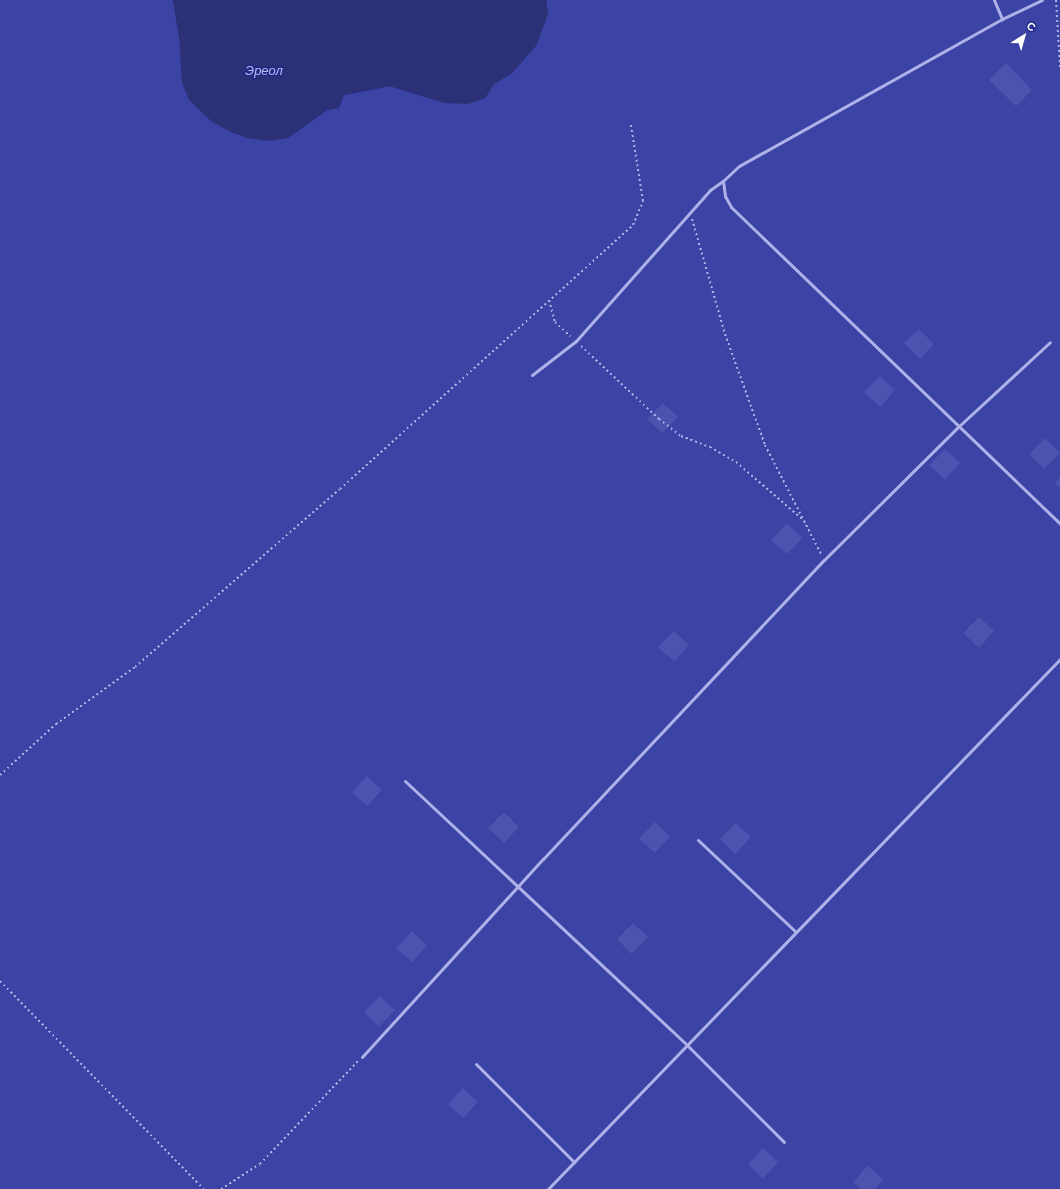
<!DOCTYPE html>
<meta charset="utf-8">
<style>
body{margin:0}
#map{position:relative;width:1060px;height:1189px;overflow:hidden;background:#232986;font-family:Barlow,sans-serif}
div>[style]{position:absolute}
.green>*{inset:0;background:#3b43a5}
.water>*{inset:0;background:#2c3077}
.building>*{inset:0;background:#4c53ae}
.path>*{height:2px;margin-top:-1px;transform-origin:0;background:repeating-linear-gradient(90deg,#aeb2e9 0 2px,transparent 0 5px)}
.service>*{height:3px;margin:-1.5px;padding:0 1.5px;transform-origin:1.5px;border-radius:1.5px;background:#aeb2e9}
span{translate:-50% -50%;white-space:nowrap;text-align:center;line-height:1.15;-webkit-text-stroke:3px #232986;paint-order:stroke}
.water-label{font-size:13px;color:#b9bef0;font-style:italic}
.north{position:absolute;left:1004px;top:16px;width:40px;height:40px;-webkit-text-stroke:3px #232986;paint-order:stroke;rotate:37deg;font-size:11px;font-weight:700;line-height:16px;text-align:center;color:#fff}
.north::after{content:'';display:block;margin:auto;width:14px;height:18px;background:#fff;clip-path:polygon(50% 0,100% 100%,50% 72%,0 100%)}
</style>
<div id="map">
<div class="green">
<i style="clip-path:polygon(0 0,173px 0,179px 36px,288px 138px,327px 110px,339px 108px,344px 95px,390px 86px,445px 103px,485px 98px,494px 84px,512px 73px,548px 14px,546px 0,1060px 0,1060px 1189px,0 1189px)"></i>
</div>
<div class="water">
<i style="clip-path:polygon(173px 0,546px 0,548px 14px,536px 46px,512px 73px,494px 84px,485px 98px,468px 104px,445px 103px,390px 86px,344px 95px,339px 108px,327px 110px,288px 138px,270px 141px,247px 138px,233px 133px,212px 122px,189px 100px,182px 83px,179px 36px)"></i>
</div>
<div class="building">
<i style="clip-path:polygon(1006px 63px,1032px 90px,1016px 106px,989px 80px)"></i>
<i style="clip-path:polygon(919px 329px,934px 344px,920px 359px,904px 343px)"></i>
<i style="clip-path:polygon(880px 376px,895px 390px,880px 407px,864px 392px)"></i>
<i style="clip-path:polygon(663px 403px,678px 417px,662px 433px,647px 419px)"></i>
<i style="clip-path:polygon(1045px 438px,1060px 453px,1044px 469px,1029px 455px)"></i>
<i style="clip-path:polygon(945px 449px,960px 463px,945px 480px,929px 465px)"></i>
<i style="clip-path:polygon(1060px 477px,1060px 488px,1055px 483px)"></i>
<i style="clip-path:polygon(787px 523px,802px 538px,787px 554px,771px 540px)"></i>
<i style="clip-path:polygon(979px 617px,994px 631px,979px 648px,963px 633px)"></i>
<i style="clip-path:polygon(674px 631px,689px 645px,674px 661px,658px 647px)"></i>
<i style="clip-path:polygon(367px 776px,382px 790px,367px 806px,352px 792px)"></i>
<i style="clip-path:polygon(504px 812px,519px 827px,504px 843px,488px 828px)"></i>
<i style="clip-path:polygon(655px 822px,670px 837px,655px 853px,639px 839px)"></i>
<i style="clip-path:polygon(735px 823px,751px 837px,735px 854px,720px 839px)"></i>
<i style="clip-path:polygon(633px 923px,648px 937px,632px 954px,617px 939px)"></i>
<i style="clip-path:polygon(412px 931px,427px 946px,412px 962px,396px 948px)"></i>
<i style="clip-path:polygon(380px 996px,395px 1010px,379px 1027px,364px 1012px)"></i>
<i style="clip-path:polygon(463px 1088px,478px 1102px,463px 1118px,448px 1104px)"></i>
<i style="clip-path:polygon(763px 1148px,778px 1162px,763px 1179px,748px 1164px)"></i>
<i style="clip-path:polygon(868px 1165px,883px 1180px,875px 1189px,861px 1189px,853px 1182px)"></i>
</div>
<div class="path">
<i style="left:1056px;top:0;width:67px;rotate:86.6deg"></i>
<i style="left:692px;top:219px;width:120px;rotate:74deg"></i>
<i style="left:725px;top:334px;width:118px;rotate:70.2deg"></i>
<i style="left:765px;top:445px;width:123px;rotate:62.8deg"></i>
<i style="left:549px;top:300px;width:23px;rotate:75deg"></i>
<i style="left:555px;top:322px;width:21px;rotate:43deg"></i>
<i style="left:581px;top:346px;width:107px;rotate:43.1deg"></i>
<i style="left:659px;top:419px;width:28px;rotate:38deg"></i>
<i style="left:681px;top:436px;width:31px;rotate:21deg"></i>
<i style="left:710px;top:447px;width:30px;rotate:30deg"></i>
<i style="left:736px;top:462px;width:87px;rotate:40.8deg"></i>
<i style="left:0;top:775px;width:76px;rotate:-42.3deg"></i>
<i style="left:56px;top:724px;width:97px;rotate:-35.8deg"></i>
<i style="left:135px;top:667px;width:271px;rotate:-41deg"></i>
<i style="left:340px;top:489px;width:394px;rotate:-42deg"></i>
<i style="left:633px;top:225px;width:26px;rotate:-67deg"></i>
<i style="left:643px;top:201px;width:77px;rotate:-99deg"></i>
<i style="left:0;top:981px;width:291px;rotate:45.6deg"></i>
<i style="left:221px;top:1189px;width:46px;rotate:-32.7deg"></i>
<i style="left:260px;top:1164px;width:142px;rotate:-46.4deg"></i>
</div>
<div class="service">
<i style="left:994px;top:0;width:21px;rotate:67deg"></i>
<i style="left:1042px;top:0;width:44px;rotate:154.6deg"></i>
<i style="left:1002px;top:19px;width:301px;rotate:150.8deg"></i>
<i style="left:739px;top:166px;width:22px;rotate:137deg"></i>
<i style="left:723px;top:181px;width:15px;rotate:82deg"></i>
<i style="left:725px;top:196px;width:13px;rotate:61deg"></i>
<i style="left:731px;top:207px;width:457px;rotate:43.9deg"></i>
<i style="left:532px;top:375px;width:56px;rotate:-37.7deg"></i>
<i style="left:576px;top:341px;width:202px;rotate:-48.4deg"></i>
<i style="left:710px;top:190px;width:16px;rotate:-35deg"></i>
<i style="left:405px;top:781px;width:386px;rotate:43.1deg"></i>
<i style="left:687px;top:1045px;width:137px;rotate:45deg"></i>
<i style="left:698px;top:840px;width:134px;rotate:43.2deg"></i>
<i style="left:362px;top:1057px;width:268px;rotate:-47.6deg"></i>
<i style="left:543px;top:859px;width:410px;rotate:-46.8deg"></i>
<i style="left:824px;top:560px;width:189px;rotate:-44.8deg"></i>
<i style="left:958px;top:427px;width:125px;rotate:-42.7deg"></i>
<i style="left:476px;top:1064px;width:139px;rotate:45deg"></i>
<i style="left:548px;top:1189px;width:737px;rotate:-45.99deg"></i>
</div>
<div class="water-label">
<span style="left:264px;top:70px">Эреол</span>
</div>
<div class="north">С</div>
</div>
